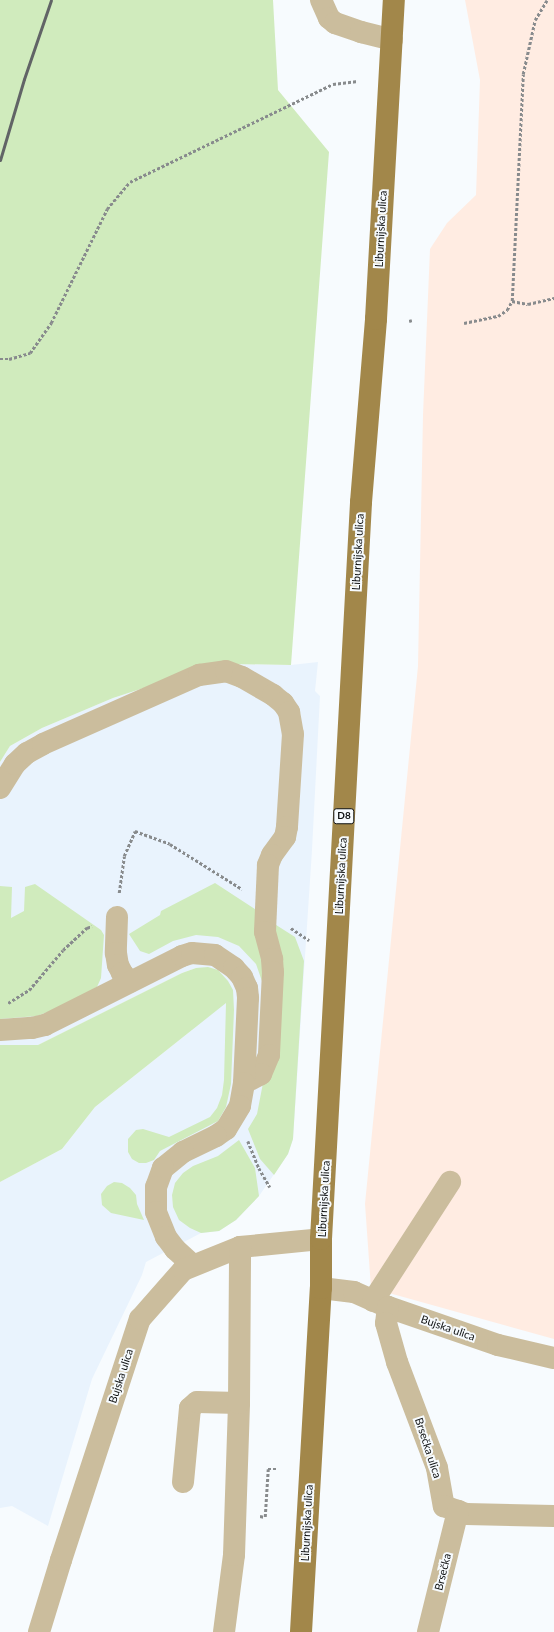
<!DOCTYPE html>
<meta charset="utf-8">
<style>
body{margin:0}
#map{position:relative;width:554px;height:1632px;overflow:hidden;background:#f7fbfe;font-family:Lato,sans-serif}
div>[style]{position:absolute}
.built>*{inset:0;background:#e9f3fd}
.industrial>*{inset:0;background:#ffece2}
.green>*{inset:0;background:#d0ebbd}
.path>*{height:2.5px;margin-top:-1.25px;transform-origin:0;background:repeating-linear-gradient(90deg,#888b8d 0 3px,transparent 0 5px)}
.minor>*{height:22px;margin:-11px;padding:0 11px;transform-origin:11px;border-radius:11px;background:#cbbd9d}
.major>*{height:22px;margin:-11px;padding:0 11px;transform-origin:11px;border-radius:11px;background:#a2874a}
.rail>*{height:3px;margin:-1.5px;padding:0 1.5px;transform-origin:1.5px;border-radius:1.5px;background:#616466}
span{translate:-50% -50%;white-space:nowrap;text-align:center;line-height:1.15;-webkit-text-stroke:4px #f7fbfe;paint-order:stroke}
.shield-label span{padding:1px 3px;background:#f7fbfe;border:1px solid;border-radius:3px;-webkit-text-stroke-width:0}
.shield-label{font-size:10px;color:#0e1011;font-weight:700}
.street-label{font-size:11px;color:#0e1011}
</style>
<div id="map">
<div class="built">
<i style="clip-path:polygon(318px 662px,315px 691px,320px 696px,312px 850px,293px 1139px,288px 1154px,259px 1196px,236px 1220px,219px 1231px,201px 1233px,146px 1262px,142px 1275px,92px 1379px,48px 1526px,12px 1506px,0 1508px,0 1182px,62px 1149px,95px 1107px,192px 1030px,196px 968px,182px 973px,38px 1045px,0 1045px,0 762px,10px 746px,42px 728px,113px 698px,208px 667px,232px 664px,291px 665px)"></i>
</div>
<div class="industrial">
<i style="clip-path:polygon(465px 0,554px 0,554px 1339px,371px 1288px,365px 1204px,418px 666px,423px 415px,430px 249px,447px 223px,476px 195px,480px 80px)"></i>
</div>
<div class="green">
<i style="clip-path:polygon(0 0,273px 0,278px 90px,329px 152px,291px 665px,232px 664px,208px 667px,113px 698px,42px 728px,10px 746px,0 762px)"></i>
<i style="clip-path:polygon(215px 883px,258px 911px,264px 987px,256px 964px,239px 946px,218px 937px,196px 935px,173px 941px,149px 954px,140px 951px,129px 934px,160px 915px,161px 911px)"></i>
<i style="clip-path:polygon(35px 884px,101px 930px,104px 935px,101px 978px,97px 987px,66px 1005px,37px 1016px,0 1019px,0 886px,12px 887px,11px 918px,24px 911px,25px 887px)"></i>
<i style="clip-path:polygon(273px 923px,295px 937px,304px 961px,293px 1139px,288px 1154px,274px 1175px,260px 1159px,248px 1129px,257px 1114px,263px 1083px)"></i>
<i style="clip-path:polygon(208px 967px,218px 970px,228px 981px,233px 990px,234px 1010px,231px 1084px,226px 1107px,218px 1121px,160px 1151px,154px 1160px,146px 1163px,139px 1163px,132px 1159px,128px 1152px,128px 1139px,136px 1130px,143px 1129px,169px 1137px,210px 1117px,217px 1108px,222px 1095px,224px 1080px,226px 1003px,95px 1107px,62px 1149px,0 1182px,0 1045px,38px 1045px,182px 973px,196px 968px)"></i>
<i style="clip-path:polygon(239px 1140px,255px 1168px,259px 1196px,236px 1220px,219px 1231px,201px 1233px,190px 1228px,179px 1220px,173px 1207px,172px 1195px,175px 1183px,183px 1173px,193px 1166px,218px 1156px)"></i>
<i style="clip-path:polygon(114px 1182px,122px 1183px,130px 1188px,136px 1195px,137px 1204px,144px 1220px,111px 1213px,102px 1205px,101px 1194px,107px 1186px)"></i>
</div>
<div class="path">
<i style="left:512px;top:301px;width:16px;rotate:11deg"></i>
<i style="left:528px;top:304px;width:27px;rotate:-13deg"></i>
<i style="left:409px;top:321px;width:3px;rotate:-18deg"></i>
<i style="left:464px;top:323px;width:35px;rotate:-12deg"></i>
<i style="left:498px;top:316px;width:11px;rotate:-34deg"></i>
<i style="left:507px;top:310px;width:10px;rotate:-61deg"></i>
<i style="left:512px;top:301px;width:227px;rotate:-87.2deg"></i>
<i style="left:523px;top:74px;width:55px;rotate:-77.5deg"></i>
<i style="left:535px;top:20px;width:23px;rotate:-59deg"></i>
<i style="left:0;top:359px;width:9px"></i>
<i style="left:9px;top:359px;width:22px;rotate:-16deg"></i>
<i style="left:30px;top:353px;width:37px;rotate:-55deg"></i>
<i style="left:51px;top:323px;width:127px;rotate:-63.8deg"></i>
<i style="left:107px;top:209px;width:35px;rotate:-50deg"></i>
<i style="left:130px;top:182px;width:225px;rotate:-25.8deg"></i>
<i style="left:333px;top:84px;width:25px;rotate:-7deg"></i>
<i style="left:119px;top:893px;width:37px;rotate:-82deg"></i>
<i style="left:124px;top:856px;width:27px;rotate:-66deg"></i>
<i style="left:135px;top:831px;width:37px;rotate:20deg"></i>
<i style="left:170px;top:844px;width:85px;rotate:32deg"></i>
<i style="left:291px;top:928px;width:22px;rotate:34deg"></i>
<i style="left:8px;top:1003px;width:25px;rotate:-32deg"></i>
<i style="left:29px;top:990px;width:52px;rotate:-49.6deg"></i>
<i style="left:63px;top:950px;width:33px;rotate:-43deg"></i>
<i style="left:87px;top:928px;width:5px;rotate:-22deg"></i>
<i style="left:248px;top:1141px;width:29px;rotate:68deg"></i>
<i style="left:259px;top:1168px;width:22px;rotate:60deg"></i>
<i style="left:260px;top:1516px;width:5px;rotate:11deg"></i>
<i style="left:265px;top:1517px;width:48px;rotate:-86.4deg"></i>
<i style="left:268px;top:1469px;width:9px"></i>
</div>
<div class="minor">
<i style="left:321px;top:0;width:20px;rotate:66deg"></i>
<i style="left:329px;top:18px;width:8px;rotate:40deg"></i>
<i style="left:335px;top:23px;width:28px;rotate:19deg"></i>
<i style="left:361px;top:32px;width:32px;rotate:14deg"></i>
<i style="left:0;top:788px;width:28px;rotate:-58deg"></i>
<i style="left:15px;top:764px;width:16px;rotate:-43deg"></i>
<i style="left:27px;top:753px;width:18px;rotate:-29deg"></i>
<i style="left:43px;top:744px;width:171px;rotate:-23.9deg"></i>
<i style="left:199px;top:675px;width:27px;rotate:-8deg"></i>
<i style="left:226px;top:671px;width:17px;rotate:21deg"></i>
<i style="left:242px;top:677px;width:36px;rotate:30deg"></i>
<i style="left:273px;top:695px;width:13px;rotate:39deg"></i>
<i style="left:283px;top:703px;width:11px;rotate:56deg"></i>
<i style="left:289px;top:712px;width:22px;rotate:80deg"></i>
<i style="left:293px;top:734px;width:93px;rotate:93.7deg"></i>
<i style="left:287px;top:827px;width:10px;rotate:101deg"></i>
<i style="left:285px;top:837px;width:22px;rotate:126deg"></i>
<i style="left:272px;top:855px;width:11px;rotate:112deg"></i>
<i style="left:268px;top:865px;width:67px;rotate:92.6deg"></i>
<i style="left:265px;top:932px;width:28px;rotate:75deg"></i>
<i style="left:272px;top:959px;width:13px;rotate:86deg"></i>
<i style="left:273px;top:972px;width:83px;rotate:92.8deg"></i>
<i style="left:269px;top:1055px;width:21px;rotate:113deg"></i>
<i style="left:261px;top:1074px;width:19px;rotate:152deg"></i>
<i style="left:117px;top:917px;width:36px;rotate:92deg"></i>
<i style="left:116px;top:953px;width:12px;rotate:81deg"></i>
<i style="left:118px;top:965px;width:9px;rotate:63deg"></i>
<i style="left:122px;top:973px;width:12px;rotate:48deg"></i>
<i style="left:0;top:1030px;width:32px;rotate:-4deg"></i>
<i style="left:32px;top:1028px;width:13px;rotate:-13deg"></i>
<i style="left:45px;top:1025px;width:153px;rotate:-26.7deg"></i>
<i style="left:182px;top:956px;width:10px;rotate:-17deg"></i>
<i style="left:192px;top:953px;width:23px;rotate:5deg"></i>
<i style="left:215px;top:955px;width:23px;rotate:34deg"></i>
<i style="left:234px;top:968px;width:12px;rotate:48deg"></i>
<i style="left:242px;top:977px;width:12px;rotate:66deg"></i>
<i style="left:247px;top:988px;width:10px;rotate:84deg"></i>
<i style="left:248px;top:998px;width:85px;rotate:92.7deg"></i>
<i style="left:244px;top:1083px;width:23px;rotate:100deg"></i>
<i style="left:240px;top:1106px;width:27px;rotate:121deg"></i>
<i style="left:226px;top:1129px;width:12px;rotate:145deg"></i>
<i style="left:216px;top:1136px;width:37px;rotate:154deg"></i>
<i style="left:183px;top:1152px;width:26px;rotate:141deg"></i>
<i style="left:163px;top:1168px;width:20px;rotate:110deg"></i>
<i style="left:156px;top:1187px;width:25px;rotate:90deg"></i>
<i style="left:156px;top:1212px;width:27px;rotate:68deg"></i>
<i style="left:166px;top:1237px;width:15px;rotate:53deg"></i>
<i style="left:175px;top:1249px;width:24px;rotate:42deg"></i>
<i style="left:321px;top:1288px;width:33px;rotate:7deg"></i>
<i style="left:354px;top:1292px;width:37px;rotate:24deg"></i>
<i style="left:388px;top:1307px;width:116px;rotate:19.1deg"></i>
<i style="left:498px;top:1345px;width:57px;rotate:13.1deg"></i>
<i style="left:373px;top:1301px;width:142px;rotate:-57.1deg"></i>
<i style="left:388px;top:1307px;width:16px;rotate:97deg"></i>
<i style="left:386px;top:1323px;width:41px;rotate:74.2deg"></i>
<i style="left:397px;top:1362px;width:113px;rotate:69.3deg"></i>
<i style="left:437px;top:1468px;width:39px;rotate:80deg"></i>
<i style="left:444px;top:1506px;width:23px;rotate:20deg"></i>
<i style="left:466px;top:1514px;width:88px;rotate:1.3deg"></i>
<i style="left:183px;top:1482px;width:74px;rotate:-84.6deg"></i>
<i style="left:190px;top:1408px;width:9px;rotate:-41deg"></i>
<i style="left:197px;top:1402px;width:42px;rotate:1.4deg"></i>
<i style="left:39px;top:1632px;width:75px;rotate:-73deg"></i>
<i style="left:61px;top:1560px;width:254px;rotate:-71.9deg"></i>
<i style="left:140px;top:1319px;width:65px;rotate:-48.7deg"></i>
<i style="left:183px;top:1270px;width:61px;rotate:-22deg"></i>
<i style="left:240px;top:1247px;width:81px;rotate:-5.6deg"></i>
<i style="left:224px;top:1632px;width:78px;rotate:-82.6deg"></i>
<i style="left:234px;top:1555px;width:152px;rotate:-88.1deg"></i>
<i style="left:239px;top:1403px;width:156px;rotate:-89.6deg"></i>
<i style="left:428px;top:1632px;width:125px;rotate:-76.1deg"></i>
</div>
<div class="major">
<i style="left:301px;top:1632px;width:345px;rotate:-86.7deg"></i>
<i style="left:321px;top:1288px;width:49px;rotate:-90deg"></i>
<i style="left:321px;top:1239px;width:738px;rotate:-86.89deg"></i>
<i style="left:361px;top:502px;width:184px;rotate:-85.3deg"></i>
<i style="left:376px;top:319px;width:320px;rotate:-86.8deg"></i>
</div>
<div class="rail">
<i style="left:0;top:160px;width:84px;rotate:-73.5deg"></i>
<i style="left:24px;top:79px;width:83px;rotate:-71.1deg"></i>
</div>
<div class="shield-label">
<span style="left:344px;top:816px">D8</span>
</div>
<div class="street-label">
<span style="left:381px;top:229px;rotate:-87deg">Liburnijska ulica</span>
<span style="left:358px;top:552px;rotate:-87deg">Liburnijska ulica</span>
<span style="left:341px;top:876px;rotate:-87deg">Liburnijska ulica</span>
<span style="left:324px;top:1199px;rotate:-87deg">Liburnijska ulica</span>
<span style="left:448px;top:1328px;rotate:19deg">Bujska ulica</span>
<span style="left:121px;top:1376px;rotate:-72deg">Bujska ulica</span>
<span style="left:428px;top:1448px;rotate:72deg">Brsečka ulica</span>
<span style="left:307px;top:1523px;rotate:-87deg">Liburnijska ulica</span>
<span style="left:443px;top:1572px;rotate:-76deg">Brsečka</span>
</div>
</div>
